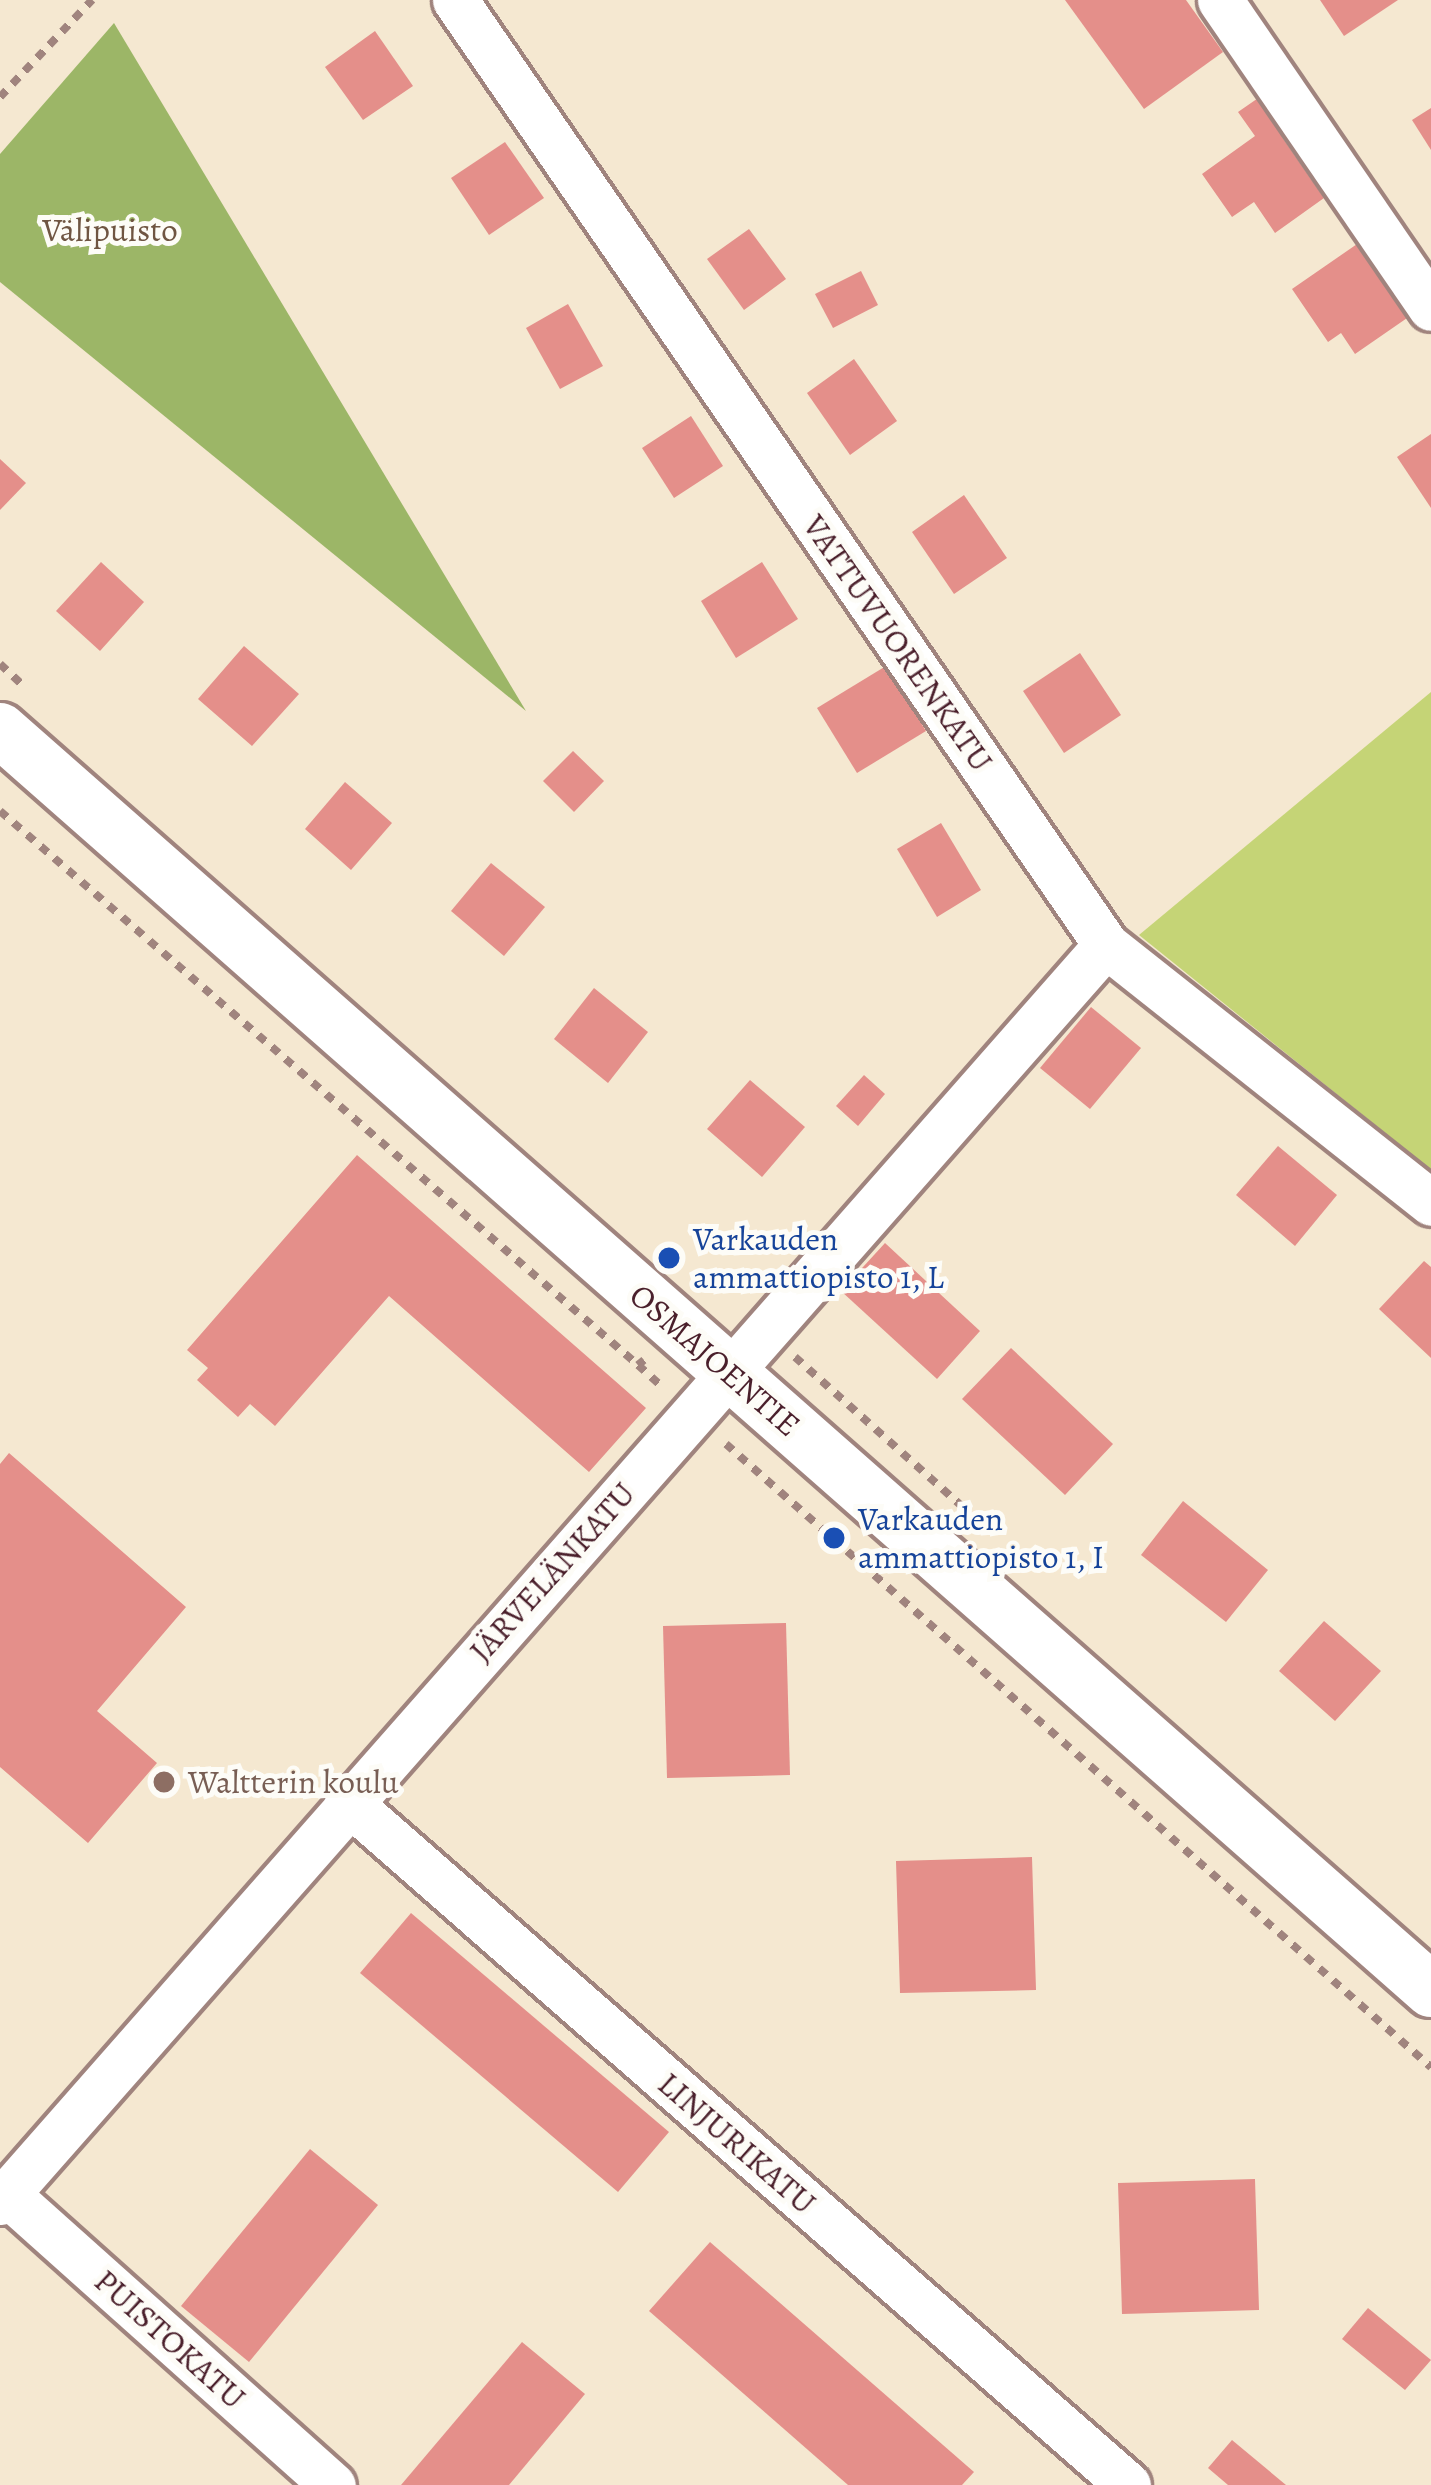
<!DOCTYPE html>
<meta charset="utf-8">
<style>
body{margin:0}
#map{position:relative;width:1431px;height:2485px;overflow:hidden;background:#f5e8d1;font-family:Alegreya,serif}
div>[style]{position:absolute}
.green>*{inset:0;background:#c5d476}
.forest>*{inset:0;background:#9cb667}
.building>*{inset:0;background:#e48f8a}
.path>*{height:8px;margin-top:-4px;transform-origin:0;background:repeating-linear-gradient(90deg,#a0847e 0 9px,transparent 0 18px)}
.roads{filter:drop-shadow(3px 0 #a0847e) drop-shadow(-3px 0 #a0847e) drop-shadow(0 3px #a0847e) drop-shadow(0 -3px #a0847e)}
.minor>*{height:45px;margin:-22.5px;padding:0 22.5px;transform-origin:22.5px;border-radius:22.5px;background:#fff}
.tertiary>*{height:54px;margin:-27px;padding:0 27px;transform-origin:27px;border-radius:27px;background:#fff}
.dots>*{width:33px;height:33px;translate:-50% -50%;box-sizing:border-box;border:6px solid #fdfcf7;border-radius:50%}
span{translate:-50% -50%;white-space:nowrap;text-align:center;line-height:1.15;-webkit-text-stroke:10px #fdfcf7;paint-order:stroke}
.park-label{font-size:33px;color:#6f5542}
.street-label{font-size:33px;color:#4a1f2b}
.transit-label{font-size:33px;color:#164399}
.left{translate:0 -50%;text-align:left}
.education-label{font-size:33px;color:#785e54}
</style>
<div id="map">
<div class="green">
<i style="clip-path:polygon(1431px 692px,1431px 1170px,1139px 935px)"></i>
</div>
<div class="forest">
<i style="clip-path:polygon(114px 23px,526px 711px,0 282px,0 154px)"></i>
</div>
<div class="building">
<i style="clip-path:polygon(1065px 0,1186px 0,1223px 52px,1144px 109px)"></i>
<i style="clip-path:polygon(1320px 0,1398px 0,1344px 36px)"></i>
<i style="clip-path:polygon(375px 31px,413px 86px,363px 120px,325px 67px)"></i>
<i style="clip-path:polygon(1264px 94px,1290px 131px,1282px 137px,1324px 198px,1275px 233px,1254px 202px,1232px 217px,1202px 174px,1255px 136px,1238px 112px)"></i>
<i style="clip-path:polygon(1431px 108px,1431px 150px,1412px 120px)"></i>
<i style="clip-path:polygon(505px 142px,544px 198px,489px 235px,451px 178px)"></i>
<i style="clip-path:polygon(749px 229px,786px 279px,744px 310px,707px 259px)"></i>
<i style="clip-path:polygon(1360px 242px,1410px 316px,1355px 354px,1341px 333px,1328px 342px,1292px 289px)"></i>
<i style="clip-path:polygon(861px 271px,878px 305px,833px 328px,815px 294px)"></i>
<i style="clip-path:polygon(568px 304px,603px 366px,560px 389px,526px 328px)"></i>
<i style="clip-path:polygon(854px 359px,897px 421px,850px 455px,807px 393px)"></i>
<i style="clip-path:polygon(691px 416px,723px 466px,674px 498px,642px 448px)"></i>
<i style="clip-path:polygon(1431px 434px,1431px 508px,1397px 457px)"></i>
<i style="clip-path:polygon(0 459px,26px 483px,0 510px)"></i>
<i style="clip-path:polygon(964px 495px,1007px 558px,954px 594px,912px 532px)"></i>
<i style="clip-path:polygon(101px 562px,144px 602px,100px 651px,56px 611px)"></i>
<i style="clip-path:polygon(762px 562px,798px 619px,736px 658px,701px 601px)"></i>
<i style="clip-path:polygon(244px 646px,299px 694px,252px 746px,198px 699px)"></i>
<i style="clip-path:polygon(1080px 653px,1121px 715px,1064px 753px,1023px 691px)"></i>
<i style="clip-path:polygon(886px 666px,926px 731px,857px 773px,817px 708px)"></i>
<i style="clip-path:polygon(573px 751px,604px 781px,574px 812px,543px 781px)"></i>
<i style="clip-path:polygon(345px 782px,392px 823px,351px 870px,305px 829px)"></i>
<i style="clip-path:polygon(941px 823px,981px 890px,937px 917px,897px 849px)"></i>
<i style="clip-path:polygon(491px 863px,545px 907px,504px 956px,451px 911px)"></i>
<i style="clip-path:polygon(594px 988px,648px 1032px,608px 1083px,554px 1039px)"></i>
<i style="clip-path:polygon(1091px 1007px,1141px 1048px,1090px 1109px,1040px 1068px)"></i>
<i style="clip-path:polygon(864px 1075px,885px 1094px,858px 1126px,836px 1106px)"></i>
<i style="clip-path:polygon(750px 1080px,805px 1127px,762px 1177px,707px 1129px)"></i>
<i style="clip-path:polygon(1278px 1146px,1337px 1195px,1295px 1246px,1236px 1195px)"></i>
<i style="clip-path:polygon(357px 1155px,646px 1408px,589px 1472px,389px 1296px,275px 1426px,250px 1404px,238px 1417px,197px 1380px,208px 1368px,187px 1350px)"></i>
<i style="clip-path:polygon(885px 1243px,980px 1331px,937px 1379px,841px 1291px)"></i>
<i style="clip-path:polygon(1424px 1261px,1431px 1267px,1431px 1358px,1379px 1309px)"></i>
<i style="clip-path:polygon(1011px 1348px,1113px 1444px,1065px 1495px,962px 1399px)"></i>
<i style="clip-path:polygon(9px 1453px,186px 1607px,97px 1711px,157px 1763px,88px 1843px,0 1767px,0 1464px)"></i>
<i style="clip-path:polygon(1183px 1501px,1268px 1570px,1226px 1622px,1141px 1555px)"></i>
<i style="clip-path:polygon(1324px 1621px,1381px 1671px,1335px 1721px,1279px 1671px)"></i>
<i style="clip-path:polygon(786px 1623px,790px 1775px,667px 1778px,663px 1626px)"></i>
<i style="clip-path:polygon(1032px 1857px,1036px 1990px,900px 1993px,896px 1861px)"></i>
<i style="clip-path:polygon(411px 1913px,669px 2132px,618px 2192px,360px 1973px)"></i>
<i style="clip-path:polygon(310px 2149px,378px 2205px,249px 2362px,181px 2306px)"></i>
<i style="clip-path:polygon(1255px 2179px,1259px 2310px,1122px 2314px,1118px 2183px)"></i>
<i style="clip-path:polygon(710px 2242px,974px 2472px,962px 2485px,848px 2485px,649px 2311px)"></i>
<i style="clip-path:polygon(1368px 2308px,1431px 2360px,1405px 2390px,1342px 2339px)"></i>
<i style="clip-path:polygon(522px 2342px,585px 2394px,509px 2485px,401px 2485px)"></i>
<i style="clip-path:polygon(1232px 2440px,1286px 2485px,1228px 2485px,1208px 2468px)"></i>
</div>
<div class="path">
<i style="left:0;top:97px;width:134px;rotate:-46.5deg"></i>
<i style="left:0;top:664px;width:33px;rotate:43deg"></i>
<i style="left:0;top:811px;width:845px;rotate:40.97deg"></i>
<i style="left:795px;top:1357px;width:225px;rotate:41.8deg"></i>
<i style="left:644px;top:1360px;width:8px;rotate:140deg"></i>
<i style="left:638px;top:1365px;width:31px;rotate:42deg"></i>
<i style="left:726px;top:1444px;width:941px;rotate:41.47deg"></i>
</div>
<div class="roads">
<div class="minor">
<i style="left:455px;top:0;width:1148px;rotate:55.44deg"></i>
<i style="left:1106px;top:945px;width:415px;rotate:38.4deg"></i>
<i style="left:1220px;top:0;width:373px;rotate:55.6deg"></i>
<i style="left:347px;top:1801px;width:1038px;rotate:41.21deg"></i>
<i style="left:7px;top:2194px;width:437px;rotate:41.8deg"></i>
<i style="left:0;top:2202px;width:1674px;rotate:-48.66deg"></i>
</div>
<div class="tertiary">
<i style="left:0;top:730px;width:1907px;rotate:41.36deg"></i>
</div>
</div>
<div class="dots">
<i style="left:669px;top:1258px;background:#1a4fb4"></i>
<i style="left:834px;top:1538px;background:#1a4fb4"></i>
<i style="left:164px;top:1782px;background:#8d6e63"></i>
</div>
<div class="park-label">
<span style="left:110px;top:230px">Välipuisto</span>
</div>
<div class="street-label">
<span style="left:898px;top:643px;rotate:55deg">VATTUVUORENKATU</span>
<span style="left:715px;top:1360px;rotate:41deg">OSMAJOENTIE</span>
<span style="left:552px;top:1572px;rotate:-48deg">JÄRVELÄNKATU</span>
<span style="left:737px;top:2143px;rotate:41deg">LINJURIKATU</span>
<span style="left:170px;top:2339px;rotate:42deg">PUISTOKATU</span>
</div>
<div class="transit-label">
<span class="left" style="left:693px;top:1258px">Varkauden<br>ammattiopisto 1, L</span>
<span class="left" style="left:858px;top:1538px">Varkauden<br>ammattiopisto 1, I</span>
</div>
<div class="education-label">
<span class="left" style="left:188px;top:1782px">Waltterin koulu</span>
</div>
</div>
